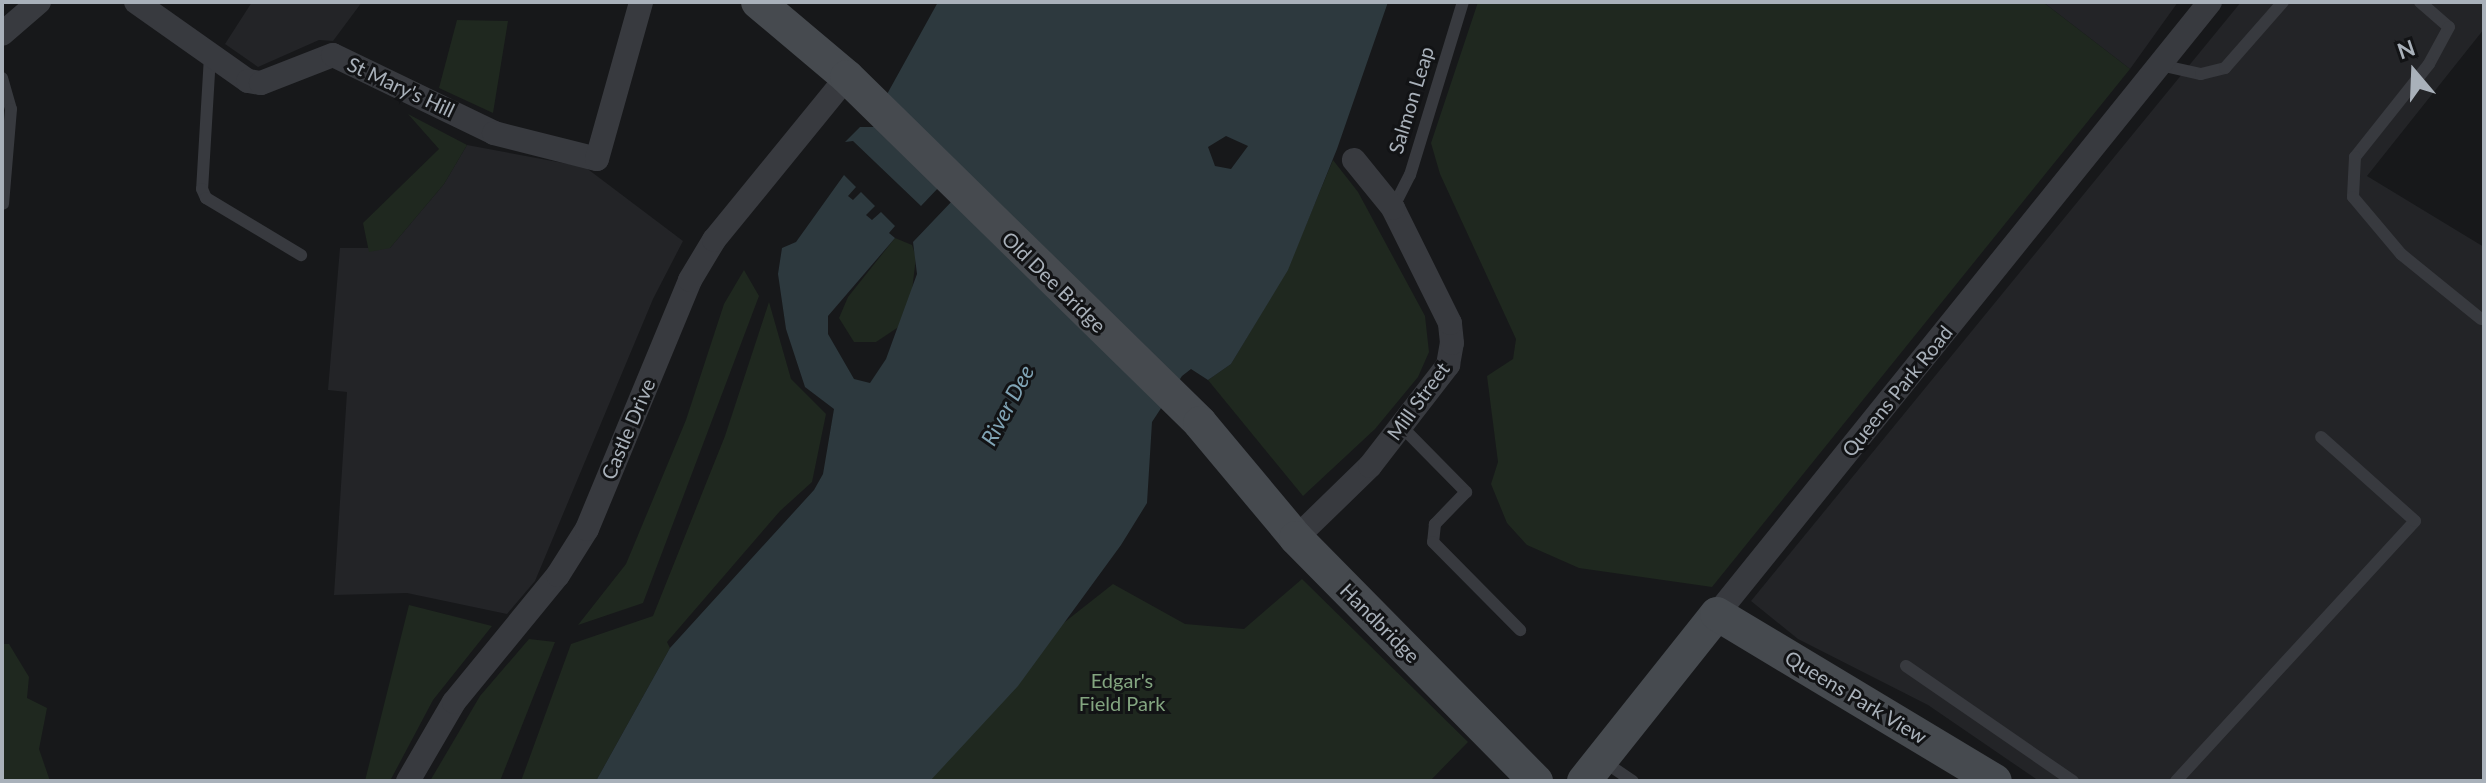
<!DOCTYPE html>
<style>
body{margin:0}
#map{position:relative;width:2486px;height:783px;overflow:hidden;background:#17181a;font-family:Lato,sans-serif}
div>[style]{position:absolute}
.built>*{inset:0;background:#232427}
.green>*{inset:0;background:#1f281f}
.water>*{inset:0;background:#2d393e}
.lane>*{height:12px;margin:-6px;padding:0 6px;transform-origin:6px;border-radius:6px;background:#383a3f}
.street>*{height:24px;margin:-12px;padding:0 12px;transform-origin:12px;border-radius:12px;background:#383a3f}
.secondary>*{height:34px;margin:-17px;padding:0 17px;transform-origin:17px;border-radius:17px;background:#464a4f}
span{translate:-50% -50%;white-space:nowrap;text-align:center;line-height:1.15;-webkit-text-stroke:6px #121315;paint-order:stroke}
.street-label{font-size:20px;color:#a9b1ba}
.park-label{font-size:20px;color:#83a580}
.water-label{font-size:22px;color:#80a4b5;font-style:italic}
.frame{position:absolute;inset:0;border:4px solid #a9b1ba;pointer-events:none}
.north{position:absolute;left:2374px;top:32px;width:80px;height:80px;-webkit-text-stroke:6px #121315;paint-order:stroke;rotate:341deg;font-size:22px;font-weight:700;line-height:32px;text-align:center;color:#a9b1ba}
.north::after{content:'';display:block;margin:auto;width:28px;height:36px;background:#a9b1ba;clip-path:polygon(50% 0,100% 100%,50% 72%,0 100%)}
</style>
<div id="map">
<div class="built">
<i style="clip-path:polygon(252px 2px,362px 2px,333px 41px,319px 40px,258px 67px,225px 44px)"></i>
<i style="clip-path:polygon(2043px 2px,2178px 2px,2130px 69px)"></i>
<i style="clip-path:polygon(2241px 2px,2484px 2px,2484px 29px,2367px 176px,2484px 247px,2484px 781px,2039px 781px,1928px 705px,1798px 639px,1751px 601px)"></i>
<i style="clip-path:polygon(467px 145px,585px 167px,683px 241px,653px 299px,535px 581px,507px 614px,407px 593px,334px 595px,347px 392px,328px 390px,340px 248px,390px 248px,444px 184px)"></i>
</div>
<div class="green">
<i style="clip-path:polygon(1478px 2px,2043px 2px,2130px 69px,1712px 587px,1579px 568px,1527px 545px,1507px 523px,1491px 484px,1498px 462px,1487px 376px,1513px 359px,1516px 339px,1440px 174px,1431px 143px)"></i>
<i style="clip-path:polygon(457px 20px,508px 21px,493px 113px,439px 88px)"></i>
<i style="clip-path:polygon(408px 114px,467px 145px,444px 184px,390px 248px,369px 252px,363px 223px,439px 149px)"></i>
<i style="clip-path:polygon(1333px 160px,1358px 192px,1425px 316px,1429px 352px,1418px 377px,1375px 429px,1303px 496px,1208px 380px,1231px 364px,1287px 270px)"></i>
<i style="clip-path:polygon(895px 238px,912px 245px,916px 257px,911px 299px,900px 326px,876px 342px,854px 342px,839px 318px,848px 297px)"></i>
<i style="clip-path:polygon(744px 270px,759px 296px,643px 603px,578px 625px,626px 564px,686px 420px,724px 304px)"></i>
<i style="clip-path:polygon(769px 302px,791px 379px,826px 414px,812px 482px,780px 511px,667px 642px,670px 648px,596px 781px,521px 781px,571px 644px,653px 616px,725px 436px)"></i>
<i style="clip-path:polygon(1302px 579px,1468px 742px,1430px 781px,922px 781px,1061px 625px,1113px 584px,1185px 624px,1244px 629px)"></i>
<i style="clip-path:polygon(409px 605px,492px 626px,433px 700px,390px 781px,365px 781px)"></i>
<i style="clip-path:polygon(529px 639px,555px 642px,500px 781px,430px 781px,480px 696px)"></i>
<i style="clip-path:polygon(2px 644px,9px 644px,29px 677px,27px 698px,47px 708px,39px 749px,50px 781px,2px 781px)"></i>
</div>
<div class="water">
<i style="clip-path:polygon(evenodd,938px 2px,1388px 2px,1337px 149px,1288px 270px,1231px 364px,1208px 380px,1191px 369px,1182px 376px,1152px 422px,1147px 503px,1121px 545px,1018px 686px,930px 781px,596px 781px,670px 648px,814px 490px,823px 474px,834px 409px,805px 387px,786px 329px,778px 274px,782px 248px,796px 242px,844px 175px,856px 187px,848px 196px,853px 200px,861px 192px,875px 206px,866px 215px,872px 220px,881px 212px,895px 226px,889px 233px,895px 238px,828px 316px,828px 334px,854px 379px,870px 383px,886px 359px,917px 274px,913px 242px,954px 199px,886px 96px,938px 2px,1226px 136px,1248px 146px,1231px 169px,1215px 166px,1208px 147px,1226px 136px)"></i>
<i style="clip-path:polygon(860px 127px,876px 127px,940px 186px,921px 206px,853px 141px,845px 142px)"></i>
</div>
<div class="lane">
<i style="left:2420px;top:2px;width:38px;rotate:41deg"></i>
<i style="left:2449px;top:27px;width:42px;rotate:118.4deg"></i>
<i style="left:2429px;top:64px;width:119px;rotate:128.5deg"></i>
<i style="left:2355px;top:157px;width:40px;rotate:92.9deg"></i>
<i style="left:2353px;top:197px;width:75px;rotate:49.9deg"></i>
<i style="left:2401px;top:254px;width:103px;rotate:39.1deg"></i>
<i style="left:210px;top:56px;width:133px;rotate:93.4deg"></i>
<i style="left:202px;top:189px;width:10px;rotate:66deg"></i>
<i style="left:206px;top:198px;width:111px;rotate:31deg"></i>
<i style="left:2160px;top:65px;width:42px;rotate:12.4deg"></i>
<i style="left:2201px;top:74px;width:25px;rotate:-14deg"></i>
<i style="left:2225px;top:68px;width:88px;rotate:-48.7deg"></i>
<i style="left:2px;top:78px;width:32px;rotate:74deg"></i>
<i style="left:11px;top:109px;width:95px;rotate:94.8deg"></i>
<i style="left:1393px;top:208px;width:37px;rotate:-63deg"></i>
<i style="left:1410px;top:175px;width:181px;rotate:-73deg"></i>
<i style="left:1401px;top:426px;width:93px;rotate:45.4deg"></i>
<i style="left:1466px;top:492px;width:45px;rotate:134.1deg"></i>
<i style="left:1435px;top:524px;width:18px;rotate:96deg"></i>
<i style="left:1433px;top:542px;width:124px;rotate:45.3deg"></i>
<i style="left:1906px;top:666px;width:203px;rotate:34.6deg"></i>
<i style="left:1603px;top:761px;width:36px;rotate:34deg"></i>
<i style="left:2176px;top:781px;width:353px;rotate:-47.4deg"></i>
<i style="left:2415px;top:521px;width:126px;rotate:-138.2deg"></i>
</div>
<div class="street">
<i style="left:136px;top:2px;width:137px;rotate:35.2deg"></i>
<i style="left:248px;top:81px;width:13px;rotate:9deg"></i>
<i style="left:261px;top:83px;width:77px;rotate:-21.3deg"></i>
<i style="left:333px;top:55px;width:179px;rotate:25.8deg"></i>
<i style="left:494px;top:133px;width:106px;rotate:14.2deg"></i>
<i style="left:597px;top:159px;width:163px;rotate:-74.3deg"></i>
<i style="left:2px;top:34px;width:49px;rotate:-40.9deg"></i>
<i style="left:1296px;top:538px;width:103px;rotate:-44.2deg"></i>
<i style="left:1370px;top:466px;width:128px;rotate:-52.3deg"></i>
<i style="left:1448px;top:365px;width:22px;rotate:-80deg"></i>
<i style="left:1452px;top:343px;width:20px;rotate:-96deg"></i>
<i style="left:1450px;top:323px;width:128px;rotate:-116.4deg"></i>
<i style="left:1393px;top:208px;width:62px;rotate:-129.1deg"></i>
<i style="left:1717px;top:614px;width:786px;rotate:-51.15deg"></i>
<i style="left:408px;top:781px;width:91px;rotate:-59.8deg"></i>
<i style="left:454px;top:702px;width:164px;rotate:-50.7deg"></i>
<i style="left:558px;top:575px;width:54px;rotate:-57.8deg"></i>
<i style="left:587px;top:529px;width:269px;rotate:-67.5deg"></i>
<i style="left:690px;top:280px;width:47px;rotate:-59deg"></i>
<i style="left:714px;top:240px;width:210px;rotate:-50.8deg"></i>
</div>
<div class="secondary">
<i style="left:758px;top:2px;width:116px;rotate:40.1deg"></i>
<i style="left:847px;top:77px;width:494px;rotate:44.4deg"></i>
<i style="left:1200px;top:423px;width:150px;rotate:50.1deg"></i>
<i style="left:1296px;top:538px;width:342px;rotate:45.4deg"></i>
<i style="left:1584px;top:781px;width:213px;rotate:-51.5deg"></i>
<i style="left:1717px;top:614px;width:324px;rotate:31deg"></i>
</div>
<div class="street-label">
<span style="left:401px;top:87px;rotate:25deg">St Mary's Hill</span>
<span style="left:1411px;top:100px;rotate:-73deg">Salmon Leap</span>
<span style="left:1054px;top:282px;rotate:44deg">Old Dee Bridge</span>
<span style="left:1897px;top:391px;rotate:-51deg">Queens Park Road</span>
<span style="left:1418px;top:401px;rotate:-54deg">Mill Street</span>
<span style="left:628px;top:429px;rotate:-67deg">Castle Drive</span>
<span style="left:1380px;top:623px;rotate:45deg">Handbridge</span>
<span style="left:1856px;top:697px;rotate:31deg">Queens Park View</span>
</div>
<div class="park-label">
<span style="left:1122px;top:692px">Edgar's<br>Field Park</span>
</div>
<div class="water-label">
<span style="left:1007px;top:405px;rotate:-62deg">River Dee</span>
</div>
<div class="frame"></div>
<div class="north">N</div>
</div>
